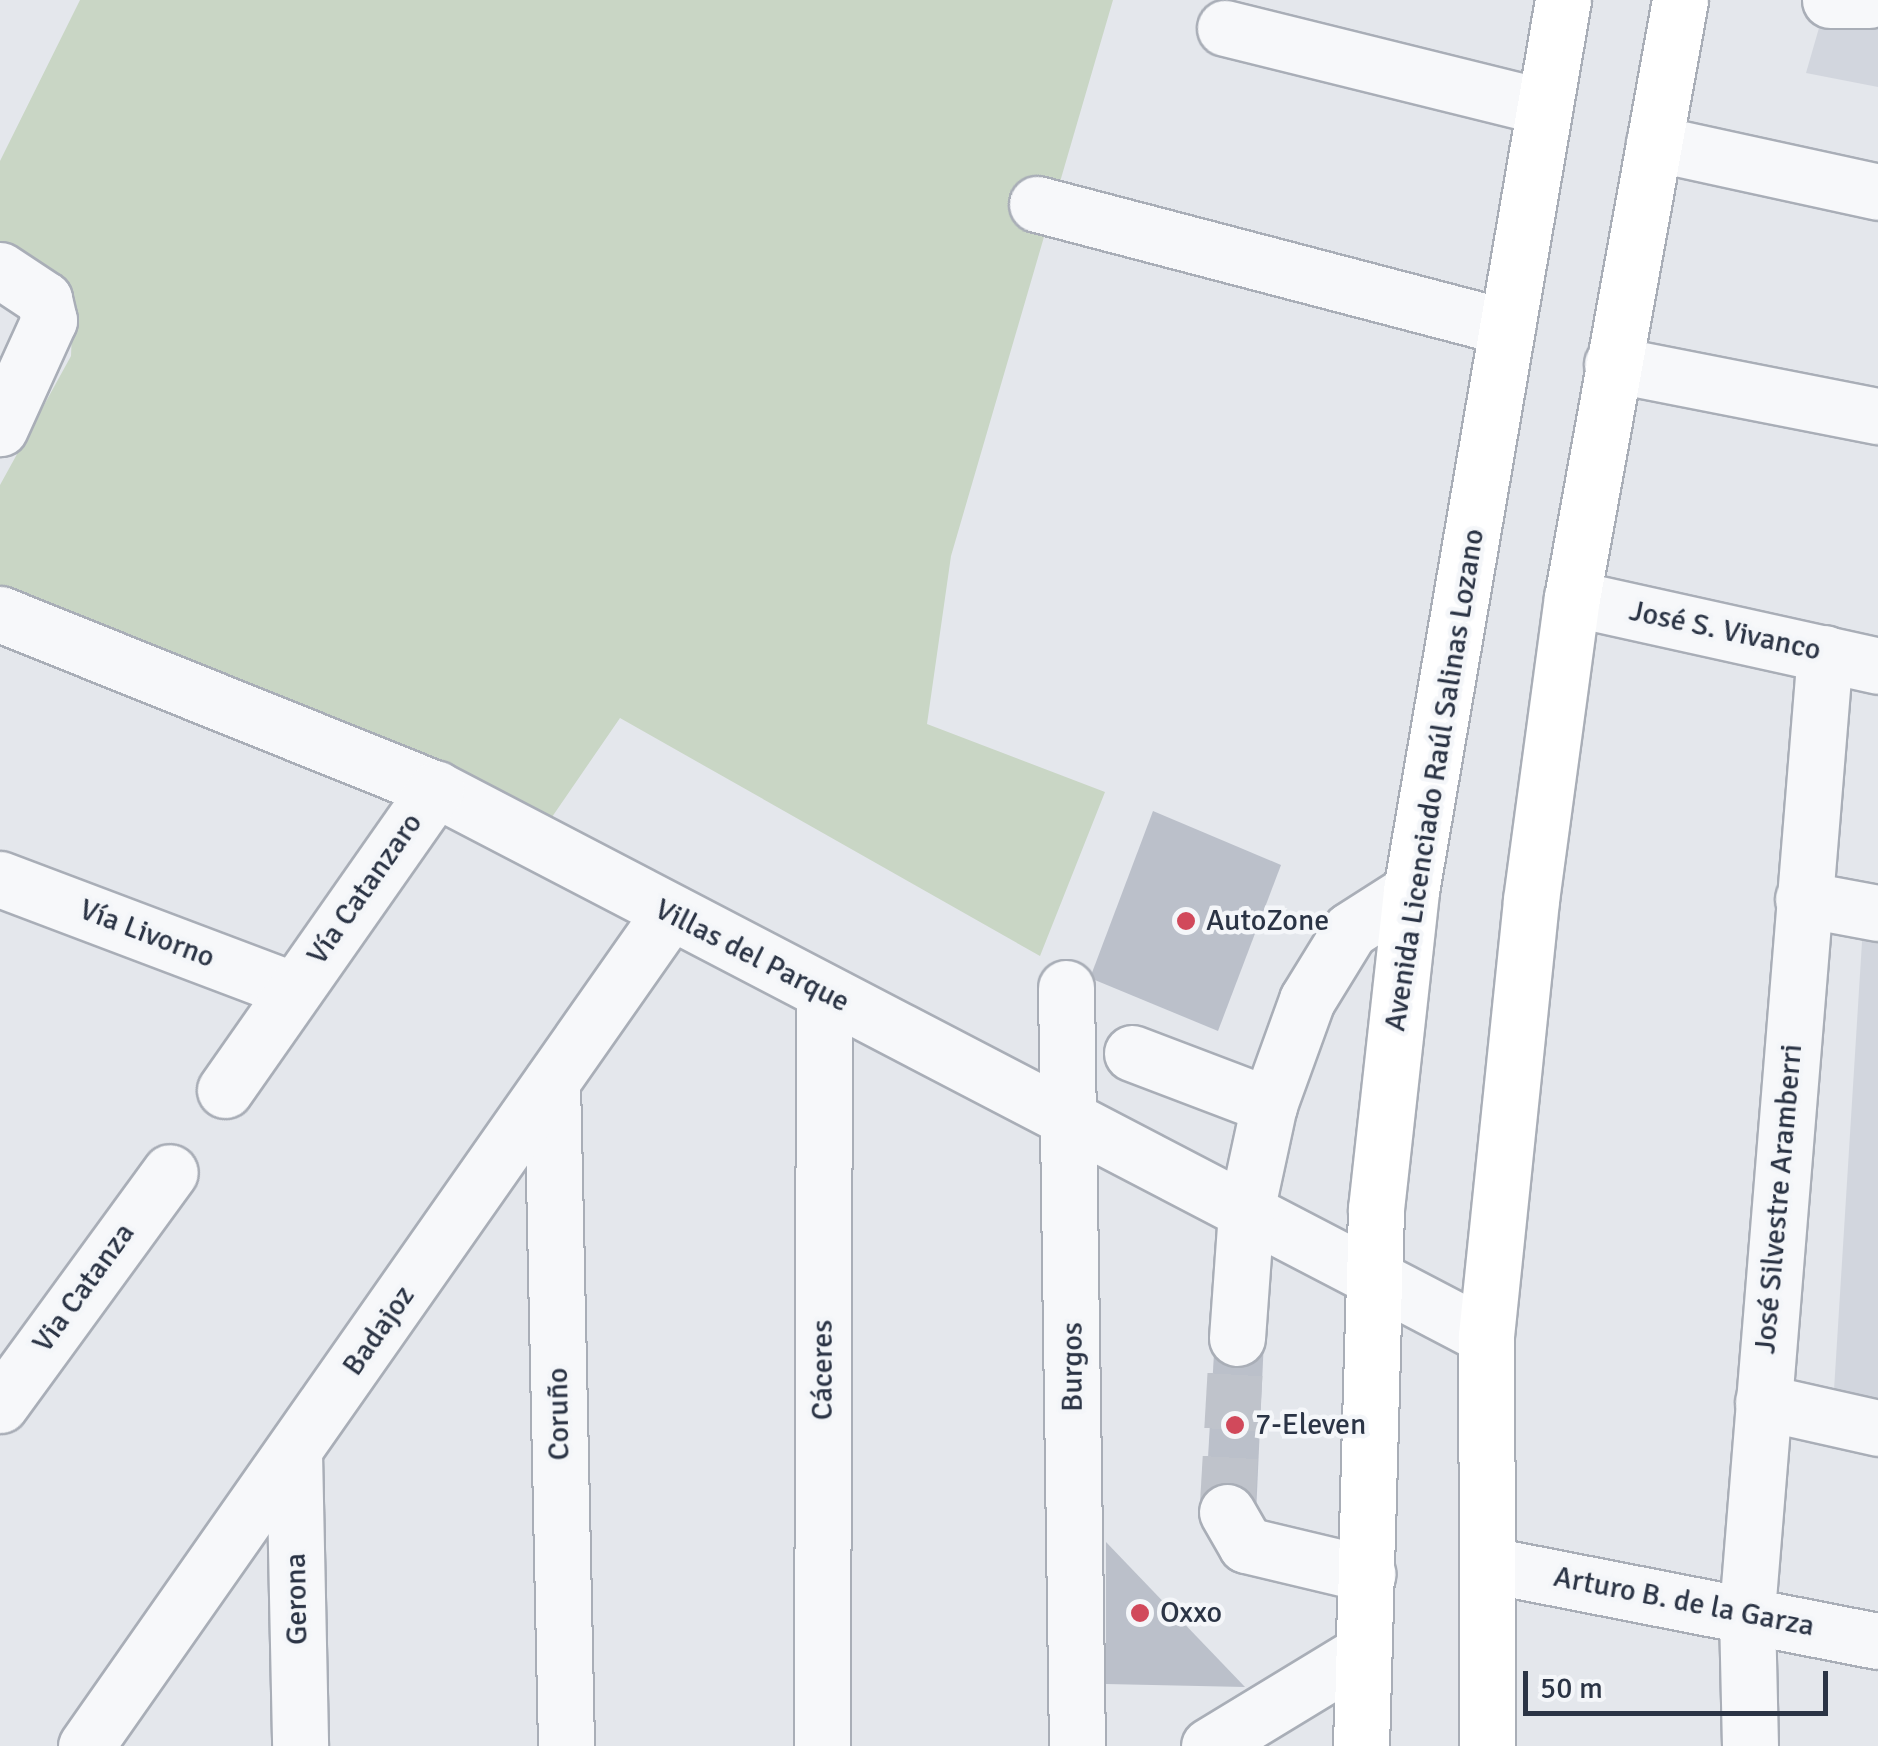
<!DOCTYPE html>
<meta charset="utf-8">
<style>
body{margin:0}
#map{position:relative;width:1878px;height:1746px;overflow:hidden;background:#e4e7ec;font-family:Signika,sans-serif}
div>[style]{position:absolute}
.built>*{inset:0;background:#d2d6de}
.green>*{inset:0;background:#c9d6c5}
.building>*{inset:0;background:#bbc0ca}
.minor-tunnel>*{height:55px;margin-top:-27.5px;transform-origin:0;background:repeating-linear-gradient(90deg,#bfc3cb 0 55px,transparent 0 83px)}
.roads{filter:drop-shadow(2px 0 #a9aeb7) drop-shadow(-2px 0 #a9aeb7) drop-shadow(0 2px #a9aeb7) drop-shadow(0 -2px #a9aeb7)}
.minor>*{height:55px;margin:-27.5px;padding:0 27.5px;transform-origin:27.5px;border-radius:27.5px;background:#f7f8fa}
.major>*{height:55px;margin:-27.5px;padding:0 27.5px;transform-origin:27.5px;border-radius:27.5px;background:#fff}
.dots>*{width:28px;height:28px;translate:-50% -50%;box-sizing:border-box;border:5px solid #f4f6f9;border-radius:50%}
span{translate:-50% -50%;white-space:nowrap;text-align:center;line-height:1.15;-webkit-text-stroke:9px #f4f6f9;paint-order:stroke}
.street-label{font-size:30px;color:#2b3445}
.poi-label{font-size:30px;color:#2b3445}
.left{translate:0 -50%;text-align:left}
.scale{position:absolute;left:1523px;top:1671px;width:305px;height:45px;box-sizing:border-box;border:5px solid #2b3445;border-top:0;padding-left:12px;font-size:30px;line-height:35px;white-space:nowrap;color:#2b3445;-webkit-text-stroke:8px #f4f6f9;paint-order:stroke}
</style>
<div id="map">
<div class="built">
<i style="clip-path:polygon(1823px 14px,1878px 25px,1878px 87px,1806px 73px)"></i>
<i style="clip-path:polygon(1863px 926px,1878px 929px,1878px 1401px,1834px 1390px)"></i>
</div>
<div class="green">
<i style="clip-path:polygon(80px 0,1113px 0,951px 556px,927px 724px,1105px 792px,1040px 956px,620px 718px,552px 817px,0 597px,0 485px,71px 356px,72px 330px,0 246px,0 161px)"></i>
</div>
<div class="building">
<i style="clip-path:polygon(1153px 811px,1281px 865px,1218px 1031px,1090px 978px)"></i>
<i style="clip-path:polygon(1215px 1336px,1264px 1339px,1256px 1514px,1205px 1510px)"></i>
<i style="clip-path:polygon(1106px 1542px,1245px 1687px,1106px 1684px)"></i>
</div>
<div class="minor-tunnel">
<i style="left:1227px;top:1512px;width:174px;rotate:-86.7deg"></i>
</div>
<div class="roads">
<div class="minor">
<i style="left:1830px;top:0;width:39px"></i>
<i style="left:1225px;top:28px;width:329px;rotate:13.9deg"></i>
<i style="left:1654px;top:143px;width:229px;rotate:12.3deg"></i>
<i style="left:1037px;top:204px;width:486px;rotate:14.7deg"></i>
<i style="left:0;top:270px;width:53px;rotate:33.4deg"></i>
<i style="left:44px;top:299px;width:22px;rotate:77deg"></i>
<i style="left:49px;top:320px;width:119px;rotate:114.4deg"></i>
<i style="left:1612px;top:364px;width:271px;rotate:11.1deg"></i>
<i style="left:1572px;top:598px;width:313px;rotate:12.5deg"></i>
<i style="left:0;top:614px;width:470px;rotate:21.9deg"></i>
<i style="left:436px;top:789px;width:1184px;rotate:27.52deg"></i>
<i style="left:0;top:879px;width:314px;rotate:20.7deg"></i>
<i style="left:1803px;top:899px;width:76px;rotate:10.6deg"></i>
<i style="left:1066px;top:988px;width:758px;rotate:89.17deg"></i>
<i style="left:1132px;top:1053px;width:147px;rotate:20.8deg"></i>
<i style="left:552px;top:1082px;width:664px;rotate:88.79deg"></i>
<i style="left:225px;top:1090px;width:368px;rotate:-55deg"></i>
<i style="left:1237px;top:1338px;width:127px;rotate:-85.9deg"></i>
<i style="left:1246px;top:1211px;width:108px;rotate:-77.8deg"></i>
<i style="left:1269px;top:1105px;width:112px;rotate:-70.1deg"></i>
<i style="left:1307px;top:1000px;width:82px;rotate:-58.4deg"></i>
<i style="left:1350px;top:930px;width:72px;rotate:-32.6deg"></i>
<i style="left:1763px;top:1402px;width:118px;rotate:12.7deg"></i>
<i style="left:0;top:1405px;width:288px;rotate:-53.9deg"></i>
<i style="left:294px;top:1453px;width:293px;rotate:88.8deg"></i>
<i style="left:1227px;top:1512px;width:38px;rotate:60deg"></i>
<i style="left:1246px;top:1545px;width:125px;rotate:13.4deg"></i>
<i style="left:1490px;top:1565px;width:395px;rotate:11.1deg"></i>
<i style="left:86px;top:1746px;width:1015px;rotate:-54.99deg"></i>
<i style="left:822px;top:1746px;width:753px;rotate:-89.85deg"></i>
<i style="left:1209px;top:1746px;width:179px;rotate:-31.3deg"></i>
<i style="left:1750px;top:1746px;width:135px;rotate:-91.3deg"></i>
<i style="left:1747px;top:1611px;width:961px;rotate:-85.35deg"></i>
</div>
<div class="major">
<i style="left:1361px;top:1746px;width:537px;rotate:-88.4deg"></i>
<i style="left:1376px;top:1209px;width:320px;rotate:-83.7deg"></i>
<i style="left:1411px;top:891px;width:904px;rotate:-80.32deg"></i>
<i style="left:1487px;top:1746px;width:410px;rotate:-90.1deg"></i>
<i style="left:1486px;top:1336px;width:438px;rotate:-84.1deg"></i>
<i style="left:1531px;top:900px;width:305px;rotate:-82.3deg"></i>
<i style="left:1572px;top:598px;width:608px;rotate:-79.76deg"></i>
</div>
</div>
<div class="dots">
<i style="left:1186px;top:921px;background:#d1495b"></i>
<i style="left:1235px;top:1425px;background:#d1495b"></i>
<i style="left:1140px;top:1613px;background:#d1495b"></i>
</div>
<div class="street-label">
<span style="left:1725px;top:631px;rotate:12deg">José S. Vivanco</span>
<span style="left:1435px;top:780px;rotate:-81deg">Avenida Licenciado Raúl Salinas Lozano</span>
<span style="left:365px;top:889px;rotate:-55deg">Vía Catanzaro</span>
<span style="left:147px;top:934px;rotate:21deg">Vía Livorno</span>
<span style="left:752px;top:956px;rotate:27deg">Villas del Parque</span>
<span style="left:1779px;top:1199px;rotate:-85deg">José Silvestre Aramberri</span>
<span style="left:84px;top:1288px;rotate:-54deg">Via Catanza</span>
<span style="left:379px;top:1331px;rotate:-55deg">Badajoz</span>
<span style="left:1073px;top:1367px;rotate:-90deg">Burgos</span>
<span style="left:823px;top:1370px;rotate:-90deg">Cáceres</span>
<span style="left:559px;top:1414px;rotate:-91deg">Coruño</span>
<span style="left:297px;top:1599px;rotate:-91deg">Gerona</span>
<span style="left:1684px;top:1602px;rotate:11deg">Arturo B. de la Garza</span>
</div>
<div class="poi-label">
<span class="left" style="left:1206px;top:921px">AutoZone</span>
<span class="left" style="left:1255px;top:1425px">7-Eleven</span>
<span class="left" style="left:1160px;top:1613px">Oxxo</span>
</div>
<div class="scale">50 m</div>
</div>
